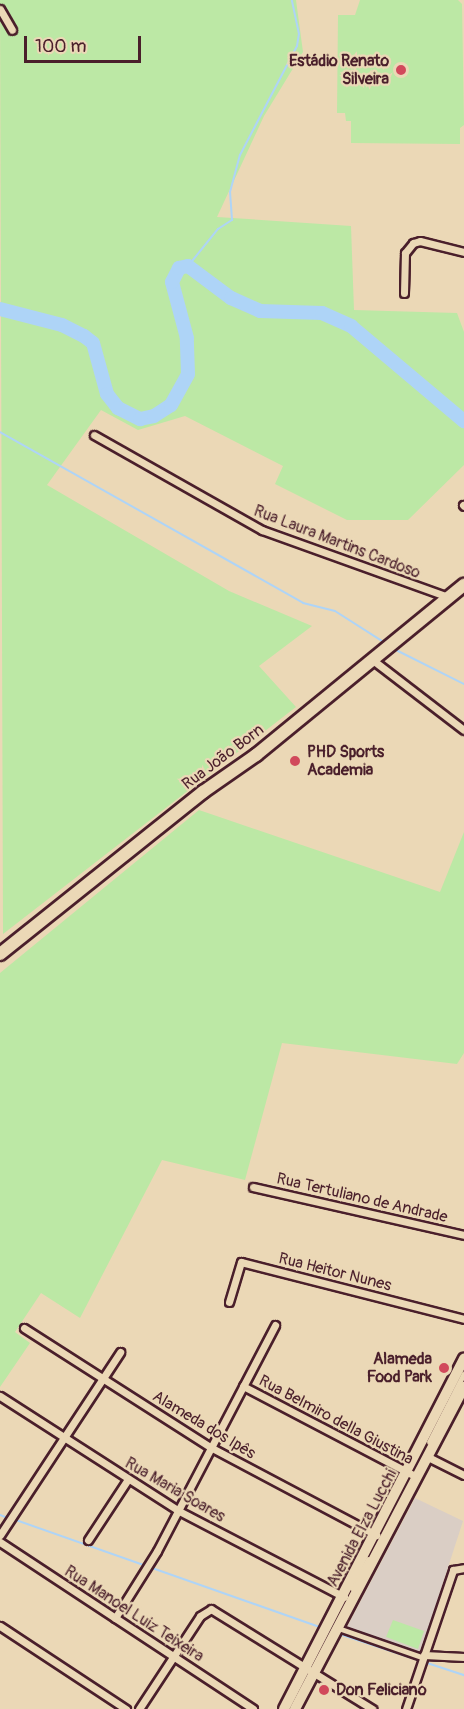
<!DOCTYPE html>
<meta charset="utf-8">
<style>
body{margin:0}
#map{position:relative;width:464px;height:1709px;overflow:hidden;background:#ebd8b6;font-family:Pangolin,sans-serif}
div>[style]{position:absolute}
.built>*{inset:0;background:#dacec5}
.green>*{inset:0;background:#bce8a5}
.stream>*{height:2px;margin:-1px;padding:0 1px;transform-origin:1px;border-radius:1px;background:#aed4f7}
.river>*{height:14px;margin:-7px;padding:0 7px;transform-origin:7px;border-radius:7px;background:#aed4f7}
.roads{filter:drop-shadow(2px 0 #4a1f2b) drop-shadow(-2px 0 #4a1f2b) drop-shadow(0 2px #4a1f2b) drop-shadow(0 -2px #4a1f2b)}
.pedestrian>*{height:5px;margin:-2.5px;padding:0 2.5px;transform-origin:2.5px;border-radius:2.5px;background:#ebd8b6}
.minor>*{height:7px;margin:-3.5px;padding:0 3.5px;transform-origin:3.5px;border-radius:3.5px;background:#ebd8b6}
.secondary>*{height:10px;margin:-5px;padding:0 5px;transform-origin:5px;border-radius:5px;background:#ebd8b6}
.primary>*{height:12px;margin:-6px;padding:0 6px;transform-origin:6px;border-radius:6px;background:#ebd8b6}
.dots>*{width:16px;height:16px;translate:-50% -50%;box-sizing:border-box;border:3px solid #ebd8b6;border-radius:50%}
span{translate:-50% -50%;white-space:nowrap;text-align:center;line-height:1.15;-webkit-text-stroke:4.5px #ebd8b6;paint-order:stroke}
.poi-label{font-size:16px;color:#4a1f2b;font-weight:700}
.right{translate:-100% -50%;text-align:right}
.left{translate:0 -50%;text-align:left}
.street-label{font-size:16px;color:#4a1f2b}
.scale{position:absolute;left:24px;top:36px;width:117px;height:27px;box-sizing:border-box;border:3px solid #4a1f2b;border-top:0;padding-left:8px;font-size:18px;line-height:21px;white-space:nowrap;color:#4a1f2b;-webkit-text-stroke:4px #ebd8b6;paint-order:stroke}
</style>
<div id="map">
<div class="built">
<i style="clip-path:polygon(415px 1498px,463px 1521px,420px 1654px,346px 1629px)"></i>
</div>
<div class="green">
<i style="clip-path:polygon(0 0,296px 0,303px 52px,264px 116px,217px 217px,351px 226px,354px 310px,457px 313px,464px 332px,464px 465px,408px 520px,347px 520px,275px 484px,283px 466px,185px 416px,138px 430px,101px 410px,47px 485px,229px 591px,312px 626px,259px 666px,296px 707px,3px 934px)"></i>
<i style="clip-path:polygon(360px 0,458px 0,462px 4px,464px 125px,460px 128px,460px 144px,351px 143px,351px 121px,346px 121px,345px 113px,337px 113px,338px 15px,355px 15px)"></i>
<i style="clip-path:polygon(199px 810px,440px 892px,464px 832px,464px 1053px,457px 1064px,282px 1043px,245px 1180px,162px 1160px,80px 1318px,41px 1293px,15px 1332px,30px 1343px,0 1387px,0 973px)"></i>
<i style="clip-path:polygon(393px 1620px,424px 1631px,418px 1649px,386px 1637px)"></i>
</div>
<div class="stream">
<i style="left:188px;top:266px;width:48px;rotate:-51deg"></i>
<i style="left:218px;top:229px;width:17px;rotate:-33deg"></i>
<i style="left:232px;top:220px;width:28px;rotate:-94deg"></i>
<i style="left:230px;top:192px;width:38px;rotate:-75deg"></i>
<i style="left:240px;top:155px;width:123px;rotate:-62.4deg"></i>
<i style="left:297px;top:46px;width:12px;rotate:-81deg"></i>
<i style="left:299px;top:34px;width:35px;rotate:-102deg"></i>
<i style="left:0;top:432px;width:348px;rotate:29.4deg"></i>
<i style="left:303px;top:603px;width:33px;rotate:14deg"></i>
<i style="left:335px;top:611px;width:56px;rotate:32.6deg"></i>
<i style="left:394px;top:649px;width:78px;rotate:26.6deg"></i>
<i style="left:0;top:1515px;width:9px;rotate:21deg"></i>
<i style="left:13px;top:1519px;width:328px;rotate:19.4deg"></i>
<i style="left:339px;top:1634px;width:132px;rotate:18.2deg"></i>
</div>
<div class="river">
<i style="left:0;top:309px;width:64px;rotate:14.5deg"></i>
<i style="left:62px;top:325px;width:25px;rotate:27deg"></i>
<i style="left:84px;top:336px;width:11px;rotate:38deg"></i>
<i style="left:93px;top:343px;width:53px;rotate:74.6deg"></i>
<i style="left:107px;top:394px;width:18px;rotate:52deg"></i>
<i style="left:118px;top:408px;width:25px;rotate:27deg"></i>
<i style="left:140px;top:419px;width:14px;rotate:-12deg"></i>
<i style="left:154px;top:416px;width:20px;rotate:-33deg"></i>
<i style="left:171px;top:405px;width:35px;rotate:-61deg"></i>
<i style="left:188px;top:374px;width:36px;rotate:-92deg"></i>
<i style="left:187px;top:338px;width:58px;rotate:-105deg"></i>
<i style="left:172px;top:282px;width:16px;rotate:-63deg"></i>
<i style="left:179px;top:268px;width:9px;rotate:-13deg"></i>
<i style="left:188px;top:266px;width:54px;rotate:36.7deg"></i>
<i style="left:231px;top:298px;width:32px;rotate:24deg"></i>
<i style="left:260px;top:311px;width:62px;rotate:1.8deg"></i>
<i style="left:322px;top:313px;width:32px;rotate:24deg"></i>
<i style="left:351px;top:326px;width:148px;rotate:40.1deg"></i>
</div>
<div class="roads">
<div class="pedestrian">
<i style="left:429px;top:1442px;width:77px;rotate:-63.1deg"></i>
<i style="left:352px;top:1588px;width:33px;rotate:-61deg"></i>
<i style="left:338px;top:1628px;width:91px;rotate:19.2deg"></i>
</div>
<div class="minor">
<i style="left:0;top:9px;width:24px;rotate:60deg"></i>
<i style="left:404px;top:293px;width:40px;rotate:-88.6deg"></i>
<i style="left:405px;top:253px;width:13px;rotate:-51deg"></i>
<i style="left:413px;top:243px;width:7px;rotate:-16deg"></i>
<i style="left:420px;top:241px;width:45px;rotate:14deg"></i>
<i style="left:94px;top:435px;width:193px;rotate:29.5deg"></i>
<i style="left:262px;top:530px;width:198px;rotate:19.8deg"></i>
<i style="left:463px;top:505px;width:1px;rotate:45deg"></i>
<i style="left:374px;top:661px;width:113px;rotate:37.5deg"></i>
<i style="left:253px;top:1187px;width:216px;rotate:12.8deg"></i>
<i style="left:229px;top:1302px;width:42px;rotate:-73.3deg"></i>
<i style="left:241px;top:1262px;width:230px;rotate:14.3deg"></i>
<i style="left:24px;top:1328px;width:223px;rotate:32.6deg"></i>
<i style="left:212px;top:1448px;width:186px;rotate:27.9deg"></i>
<i style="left:243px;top:1386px;width:196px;rotate:27.6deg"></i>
<i style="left:0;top:1396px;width:213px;rotate:32.7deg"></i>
<i style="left:179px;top:1511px;width:186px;rotate:27.5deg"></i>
<i style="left:426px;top:1456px;width:42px;rotate:26.6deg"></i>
<i style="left:0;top:1535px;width:219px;rotate:-56.7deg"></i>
<i style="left:88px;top:1540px;width:73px;rotate:-56.7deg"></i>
<i style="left:0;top:1542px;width:303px;rotate:33.4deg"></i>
<i style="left:115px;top:1618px;width:79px;rotate:-57.9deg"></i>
<i style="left:157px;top:1551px;width:255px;rotate:-62.4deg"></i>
<i style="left:0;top:1626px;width:151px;rotate:33.4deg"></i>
<i style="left:424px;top:1655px;width:40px;rotate:2.9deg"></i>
<i style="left:139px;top:1709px;width:111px;rotate:-56.7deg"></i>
<i style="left:200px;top:1616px;width:13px;rotate:-32deg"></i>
<i style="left:211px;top:1609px;width:190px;rotate:31.8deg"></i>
<i style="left:406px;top:1709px;width:147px;rotate:-71.3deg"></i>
<i style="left:453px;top:1570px;width:11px;rotate:-10deg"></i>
</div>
<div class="secondary">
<i style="left:284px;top:1709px;width:394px;rotate:-62.8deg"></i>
<i style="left:295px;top:1709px;width:364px;rotate:-62.3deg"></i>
</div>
<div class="primary">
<i style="left:0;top:954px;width:260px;rotate:-38.6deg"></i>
<i style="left:203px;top:792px;width:65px;rotate:-34.9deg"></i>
<i style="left:256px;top:755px;width:269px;rotate:-39.3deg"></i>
</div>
</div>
<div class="dots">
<i style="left:401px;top:70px;background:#d1495b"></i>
<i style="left:295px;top:761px;background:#d1495b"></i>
<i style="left:444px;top:1368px;background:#d1495b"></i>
<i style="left:324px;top:1690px;background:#d1495b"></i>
</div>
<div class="poi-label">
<span class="right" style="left:389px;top:70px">Estádio Renato<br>Silveira</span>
<span class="left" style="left:307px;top:761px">PHD Sports<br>Academia</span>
<span class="right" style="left:432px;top:1368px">Alameda<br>Food Park</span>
<span class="left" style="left:336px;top:1690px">Don Feliciano</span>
</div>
<div class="street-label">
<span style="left:337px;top:542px;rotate:21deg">Rua Laura Martins Cardoso</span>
<span style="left:223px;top:757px;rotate:-37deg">Rua João Born</span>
<span style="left:362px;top:1198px;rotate:13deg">Rua Tertuliano de Andrade</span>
<span style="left:335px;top:1272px;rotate:14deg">Rua Heitor Nunes</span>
<span style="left:336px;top:1420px;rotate:28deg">Rua Belmiro della Giustina</span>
<span style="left:204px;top:1425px;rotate:31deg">Alameda dos Ipês</span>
<span style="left:175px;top:1490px;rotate:30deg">Rua Maria Soares</span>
<span style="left:362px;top:1528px;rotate:-62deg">Avenida Elza Lucchi</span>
<span style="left:134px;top:1614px;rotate:33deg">Rua Manoel Luiz Teixeira</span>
</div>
<div class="scale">100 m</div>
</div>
